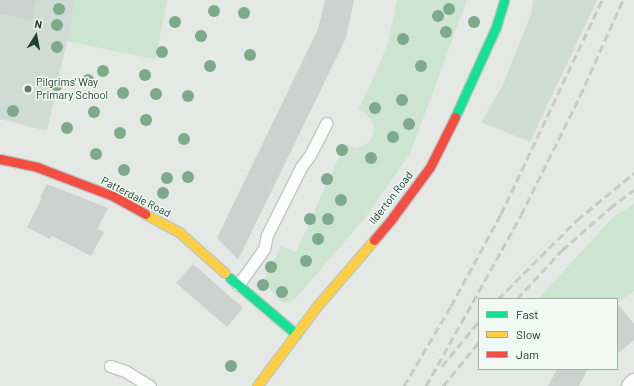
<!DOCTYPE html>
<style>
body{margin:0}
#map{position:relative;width:634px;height:386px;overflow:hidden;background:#e4e9e6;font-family:Barlow,sans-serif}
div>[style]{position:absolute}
.built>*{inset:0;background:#d1dbd6}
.green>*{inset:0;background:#cce4d0}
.building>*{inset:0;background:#ccd2cf}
.roads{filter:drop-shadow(1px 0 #c1c6c3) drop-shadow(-1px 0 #c1c6c3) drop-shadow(0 1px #c1c6c3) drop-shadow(0 -1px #c1c6c3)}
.lane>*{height:11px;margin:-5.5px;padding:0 5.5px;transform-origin:5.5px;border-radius:5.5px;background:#fbfcfb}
.street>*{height:21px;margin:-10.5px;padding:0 10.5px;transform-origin:10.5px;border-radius:10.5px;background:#fbfcfb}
.fast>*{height:9px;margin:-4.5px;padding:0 4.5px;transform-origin:4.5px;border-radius:4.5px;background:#16e098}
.slow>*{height:9px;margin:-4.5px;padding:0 4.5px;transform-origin:4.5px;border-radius:4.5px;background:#ffcf43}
.jam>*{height:9px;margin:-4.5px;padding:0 4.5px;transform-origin:4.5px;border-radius:4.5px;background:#f24e42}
.rail>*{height:3px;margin-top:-1.5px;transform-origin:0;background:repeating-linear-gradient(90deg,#c6cac9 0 8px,transparent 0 12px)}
.trees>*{width:12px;height:12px;margin:-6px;border-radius:50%;background:#7daa8a}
.dots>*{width:11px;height:11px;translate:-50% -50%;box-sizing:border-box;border:2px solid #f1f9f4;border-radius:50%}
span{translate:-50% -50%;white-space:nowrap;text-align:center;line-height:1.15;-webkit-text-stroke:3px #f1f9f4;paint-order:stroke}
.poi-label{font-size:11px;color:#203e33}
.left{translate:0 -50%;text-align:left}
.street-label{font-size:11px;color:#203e33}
.legend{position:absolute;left:478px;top:298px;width:140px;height:72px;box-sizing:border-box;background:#f1f9f4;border:1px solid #9daea7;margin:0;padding:5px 7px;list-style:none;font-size:12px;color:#203e33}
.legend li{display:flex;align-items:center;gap:8px;height:20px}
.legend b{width:20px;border:1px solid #9daea7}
.north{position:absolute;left:16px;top:16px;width:40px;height:40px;-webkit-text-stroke:3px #f1f9f4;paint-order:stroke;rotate:11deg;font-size:11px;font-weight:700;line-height:16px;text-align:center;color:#203e33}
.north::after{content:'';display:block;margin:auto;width:14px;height:18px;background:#203e33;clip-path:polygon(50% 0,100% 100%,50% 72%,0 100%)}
</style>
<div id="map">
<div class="built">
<i style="clip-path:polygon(0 0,167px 0,155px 59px,67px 41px,47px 131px,0 119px)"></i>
<i style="clip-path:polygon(533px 0,597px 0,530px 142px,481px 122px,502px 87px,531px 14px)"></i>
</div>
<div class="green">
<i style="clip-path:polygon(75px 0,167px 0,155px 59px,67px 41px)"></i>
<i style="clip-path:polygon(397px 0,467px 0,410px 154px,365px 218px,297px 297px,290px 303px,281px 302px,267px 286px,265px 278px,281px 246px,296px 252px,339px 157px,347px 145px,356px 148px,365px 145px,372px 138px,374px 128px,371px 119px,364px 112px,358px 110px,378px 68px,388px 42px)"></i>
<i style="clip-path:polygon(634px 204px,634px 291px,617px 303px,617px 299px,538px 299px,613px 217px)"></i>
</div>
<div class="building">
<i style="clip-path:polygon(0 0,36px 0,32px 20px,0 14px)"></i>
<i style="clip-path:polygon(325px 0,354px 0,346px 38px,238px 260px,217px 238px,318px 29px)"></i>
<i style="clip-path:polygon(47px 184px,108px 208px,97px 229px,104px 232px,91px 256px,52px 236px,50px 239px,27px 227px,42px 198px,40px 197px)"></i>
<i style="clip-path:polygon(193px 264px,243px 308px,227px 327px,176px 283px)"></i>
<i style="clip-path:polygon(617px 303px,634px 324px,634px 340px,617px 354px)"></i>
<i style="clip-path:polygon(557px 369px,588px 369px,579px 386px,548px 386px)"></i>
</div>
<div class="roads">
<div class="lane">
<i style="left:238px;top:285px;width:44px;rotate:-54.2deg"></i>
<i style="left:264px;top:249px;width:14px;rotate:-78deg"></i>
<i style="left:267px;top:235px;width:76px;rotate:-63.4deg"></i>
<i style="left:301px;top:167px;width:15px;rotate:-53deg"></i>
<i style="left:310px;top:155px;width:36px;rotate:-63deg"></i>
<i style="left:110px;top:366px;width:16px;rotate:18deg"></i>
<i style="left:125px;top:371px;width:29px;rotate:31deg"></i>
</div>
<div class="street">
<i style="left:632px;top:386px;width:3px;rotate:-45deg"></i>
</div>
<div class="fast">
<i style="left:455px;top:117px;width:99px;rotate:-65.5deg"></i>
<i style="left:496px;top:27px;width:28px;rotate:-73deg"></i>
<i style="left:230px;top:278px;width:87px;rotate:40.3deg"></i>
</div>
<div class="slow">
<i style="left:145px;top:214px;width:40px;rotate:28deg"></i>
<i style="left:180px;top:233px;width:60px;rotate:41.6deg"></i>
<i style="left:257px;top:386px;width:100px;rotate:-53.1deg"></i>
<i style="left:317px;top:306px;width:87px;rotate:-49.2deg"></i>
</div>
<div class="jam">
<i style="left:0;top:159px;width:38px;rotate:12deg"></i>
<i style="left:37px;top:167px;width:81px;rotate:20.9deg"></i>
<i style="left:113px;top:196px;width:37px;rotate:29deg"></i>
<i style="left:374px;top:240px;width:30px;rotate:-50deg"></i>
<i style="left:393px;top:217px;width:62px;rotate:-53.5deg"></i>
<i style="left:430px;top:167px;width:56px;rotate:-63.4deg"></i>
</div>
</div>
<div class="rail">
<i style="left:498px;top:299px;width:112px;rotate:-45deg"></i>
<i style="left:577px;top:220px;width:74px;rotate:-39.5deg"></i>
<i style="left:517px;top:299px;width:67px;rotate:-47.4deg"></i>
<i style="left:562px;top:250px;width:64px;rotate:-41.2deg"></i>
<i style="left:610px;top:208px;width:30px;rotate:-37deg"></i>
<i style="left:442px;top:366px;width:58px;rotate:-50.6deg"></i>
<i style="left:404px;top:386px;width:93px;rotate:-59.6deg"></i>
<i style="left:451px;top:306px;width:105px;rotate:-61.5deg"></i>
<i style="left:501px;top:214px;width:237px;rotate:-64.7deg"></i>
<i style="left:426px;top:386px;width:196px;rotate:-60.9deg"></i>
<i style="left:521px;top:215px;width:133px;rotate:-63.6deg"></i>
<i style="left:580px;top:96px;width:105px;rotate:-65.9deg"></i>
<i style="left:443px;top:386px;width:57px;rotate:-50.7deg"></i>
</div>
<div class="trees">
<i style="left:59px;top:9px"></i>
<i style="left:449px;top:9px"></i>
<i style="left:214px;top:11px"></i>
<i style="left:244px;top:13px"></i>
<i style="left:438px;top:16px"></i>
<i style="left:175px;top:22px"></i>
<i style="left:474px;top:22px"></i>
<i style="left:57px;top:25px"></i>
<i style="left:446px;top:32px"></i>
<i style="left:201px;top:36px"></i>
<i style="left:403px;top:39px"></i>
<i style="left:57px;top:47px"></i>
<i style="left:162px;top:52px"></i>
<i style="left:250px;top:55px"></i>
<i style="left:210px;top:66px"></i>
<i style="left:421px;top:66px"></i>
<i style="left:103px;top:71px"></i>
<i style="left:145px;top:75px"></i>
<i style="left:88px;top:80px"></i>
<i style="left:57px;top:85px"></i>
<i style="left:123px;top:93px"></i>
<i style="left:156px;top:94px"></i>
<i style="left:188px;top:96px"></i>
<i style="left:402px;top:100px"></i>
<i style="left:375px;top:108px"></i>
<i style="left:13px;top:111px"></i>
<i style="left:94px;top:112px"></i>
<i style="left:146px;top:120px"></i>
<i style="left:409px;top:124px"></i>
<i style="left:67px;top:128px"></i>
<i style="left:120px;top:133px"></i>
<i style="left:393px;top:137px"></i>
<i style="left:184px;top:139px"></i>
<i style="left:342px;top:150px"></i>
<i style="left:96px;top:154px"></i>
<i style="left:371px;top:158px"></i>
<i style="left:124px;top:170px"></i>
<i style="left:188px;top:177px"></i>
<i style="left:167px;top:178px"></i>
<i style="left:327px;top:179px"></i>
<i style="left:163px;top:193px"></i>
<i style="left:341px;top:200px"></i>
<i style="left:310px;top:219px"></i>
<i style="left:328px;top:219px"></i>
<i style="left:318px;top:239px"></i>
<i style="left:306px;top:261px"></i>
<i style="left:271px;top:267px"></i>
<i style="left:263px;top:285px"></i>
<i style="left:282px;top:292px"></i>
<i style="left:231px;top:366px"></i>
</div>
<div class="dots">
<i style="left:28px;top:89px;background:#657a72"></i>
</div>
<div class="poi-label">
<span class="left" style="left:36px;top:89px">Pilgrims' Way<br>Primary School</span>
</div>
<div class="street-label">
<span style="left:136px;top:197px;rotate:27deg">Patterdale Road</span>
<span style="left:391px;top:198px;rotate:-52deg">Ilderton Road</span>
</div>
<ul class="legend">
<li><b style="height:5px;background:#16e098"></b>Fast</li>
<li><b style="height:5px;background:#ffcf43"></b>Slow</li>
<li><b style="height:5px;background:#f24e42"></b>Jam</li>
</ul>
<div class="north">N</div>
</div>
